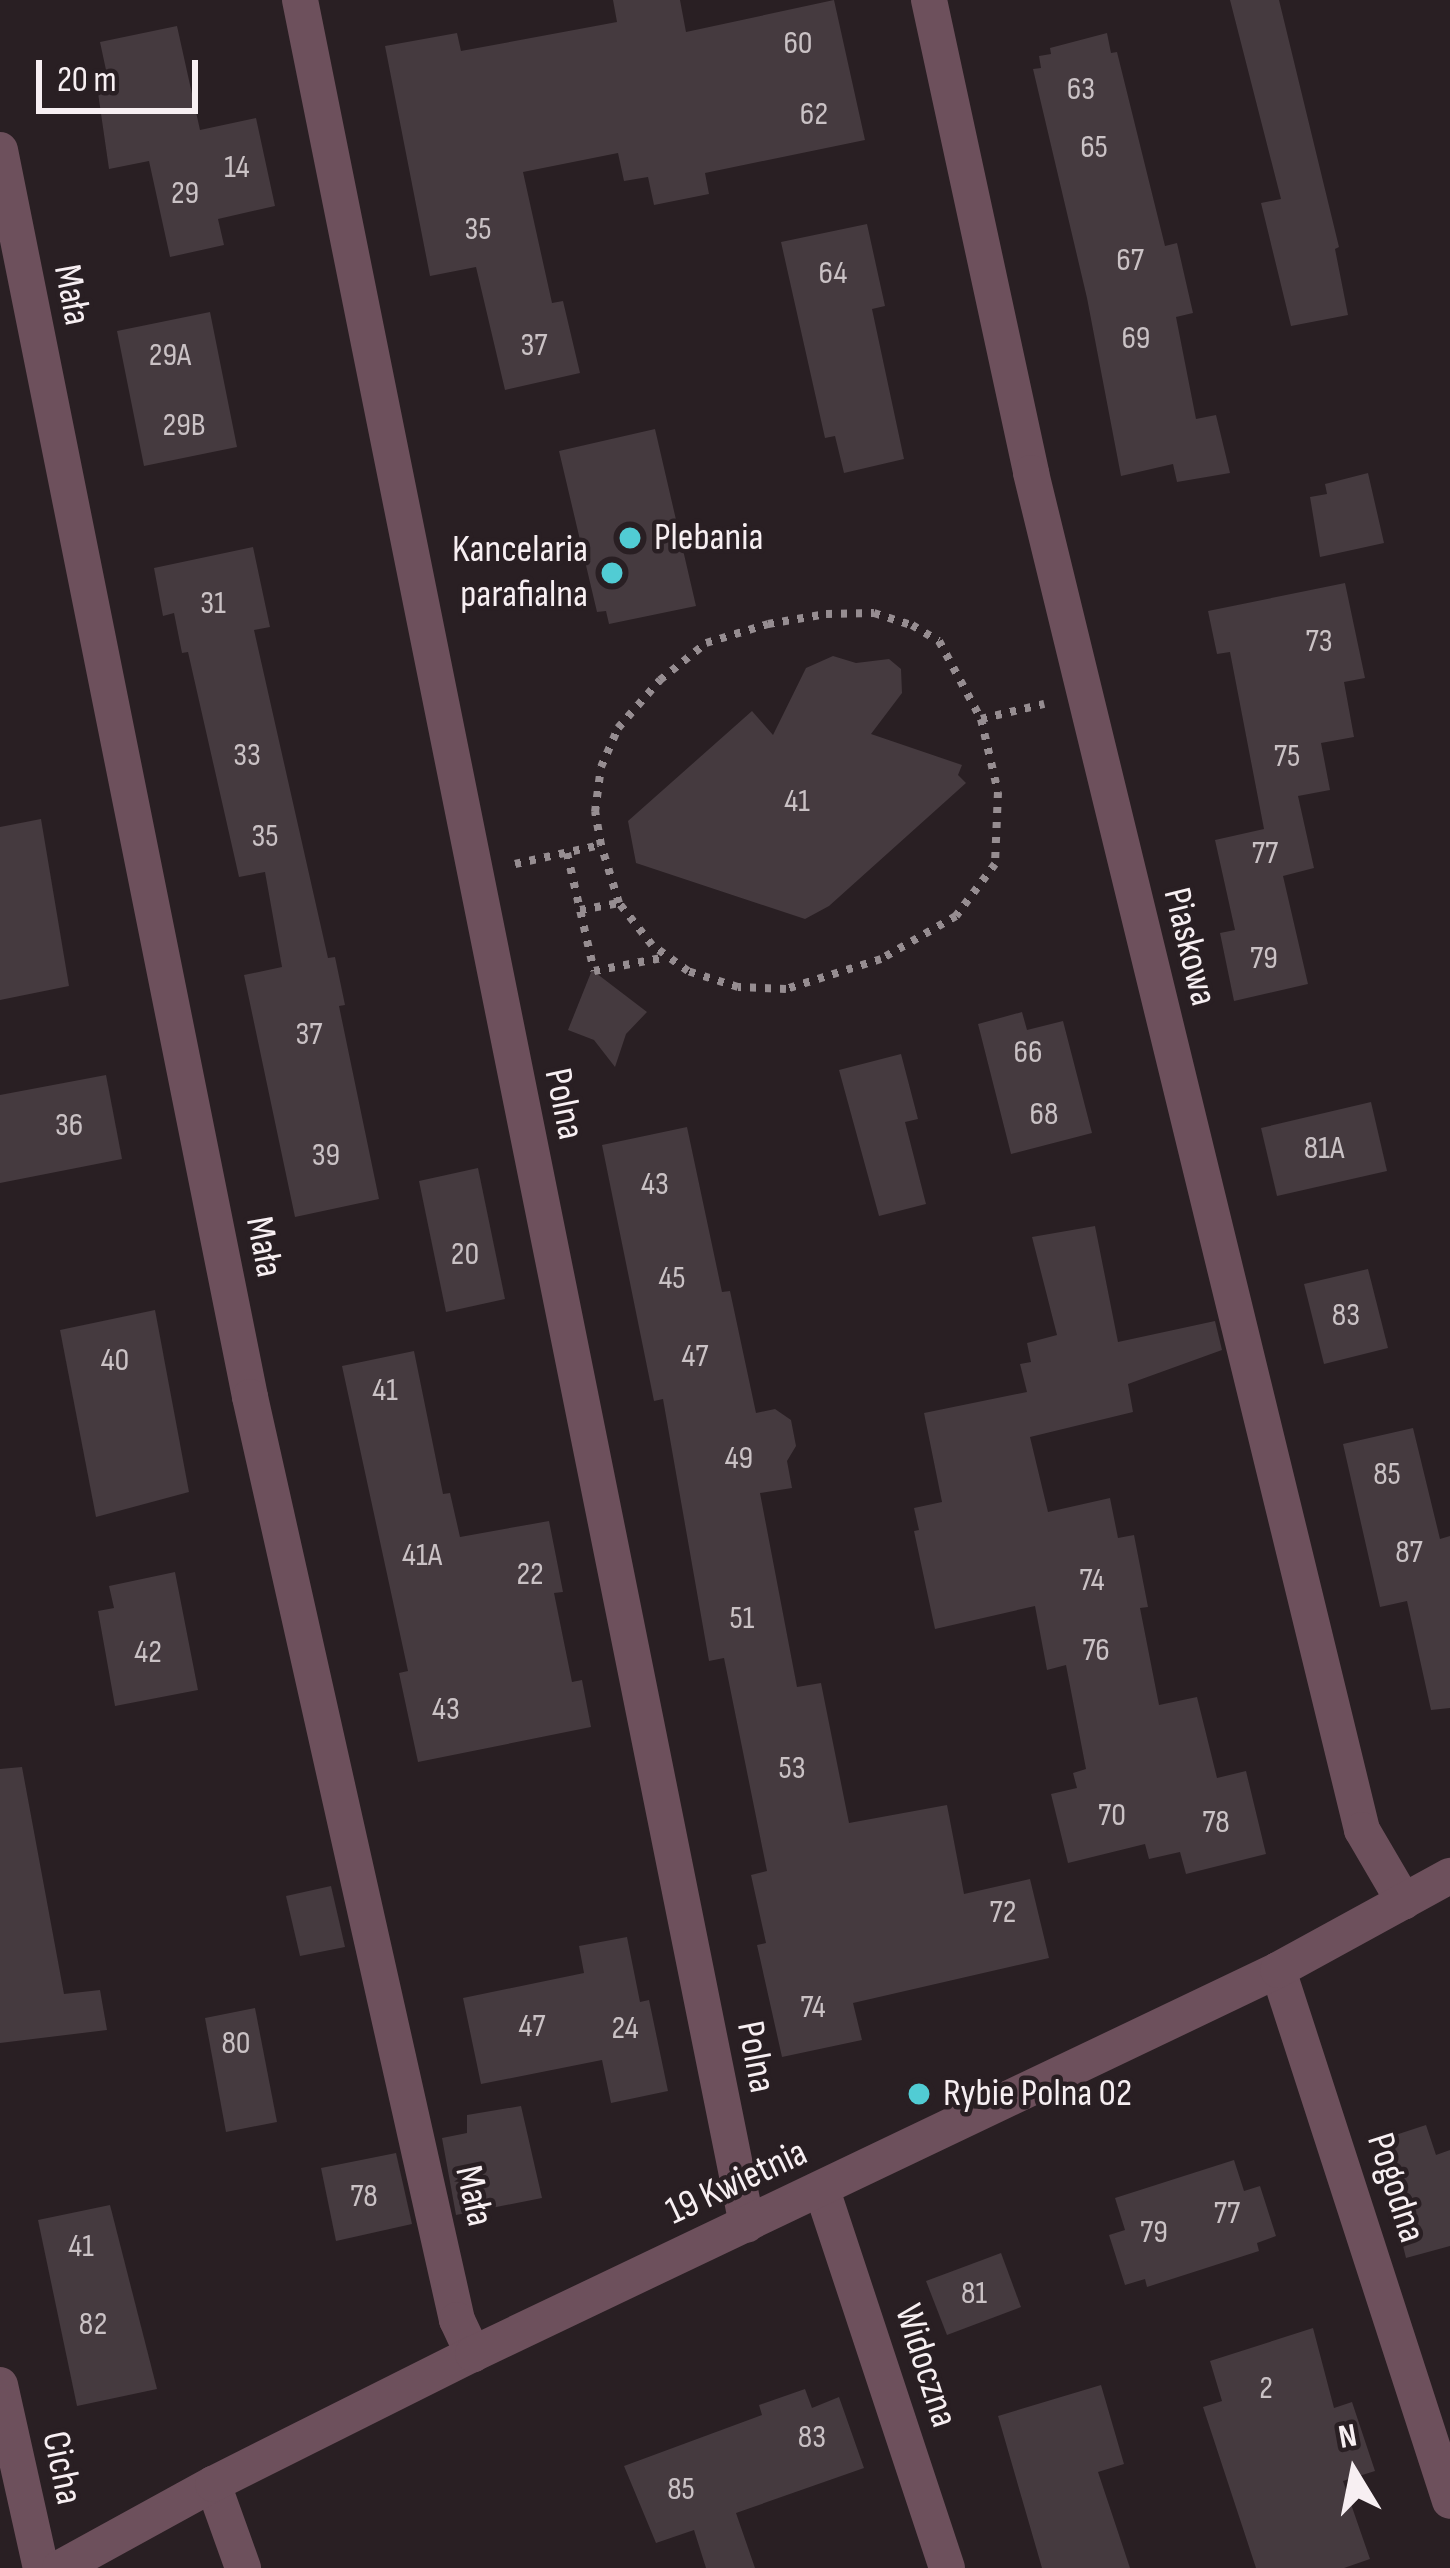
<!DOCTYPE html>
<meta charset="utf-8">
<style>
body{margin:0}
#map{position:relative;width:1450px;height:2568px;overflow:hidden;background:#291f23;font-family:"Sofia Sans Condensed",sans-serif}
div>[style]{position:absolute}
.building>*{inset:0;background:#453a3f}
.path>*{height:8px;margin-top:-4px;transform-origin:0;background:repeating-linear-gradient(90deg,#968d91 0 6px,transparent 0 15px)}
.minor>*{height:36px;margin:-18px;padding:0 18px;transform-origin:18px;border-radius:18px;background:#6d505c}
.dots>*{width:33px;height:33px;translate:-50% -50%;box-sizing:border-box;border:6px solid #291f23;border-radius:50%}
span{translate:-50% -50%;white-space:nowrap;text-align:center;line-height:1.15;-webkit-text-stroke:9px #291f23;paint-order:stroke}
.number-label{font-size:33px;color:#cac2c5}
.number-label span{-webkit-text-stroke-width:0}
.street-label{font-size:39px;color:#f7eff2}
.poi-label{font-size:39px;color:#f7eff2}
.left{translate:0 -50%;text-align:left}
.right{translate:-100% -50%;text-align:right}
.north{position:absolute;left:1294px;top:2412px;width:120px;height:120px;-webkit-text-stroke:9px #291f23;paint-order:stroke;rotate:350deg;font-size:33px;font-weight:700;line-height:48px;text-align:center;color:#f7eff2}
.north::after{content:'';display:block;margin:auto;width:42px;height:54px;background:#f7eff2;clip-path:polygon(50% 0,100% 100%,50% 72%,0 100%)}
.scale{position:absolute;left:36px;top:60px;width:162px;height:54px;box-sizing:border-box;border:6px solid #f7eff2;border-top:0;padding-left:15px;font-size:36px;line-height:42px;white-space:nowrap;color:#f7eff2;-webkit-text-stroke:9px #291f23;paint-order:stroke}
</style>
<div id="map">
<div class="building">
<i style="clip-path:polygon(613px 0,680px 0,686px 32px,834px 0,865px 140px,705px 173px,709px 194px,654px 205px,648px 177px,624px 181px,618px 153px,523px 172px,552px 303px,563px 301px,580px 373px,505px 390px,476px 267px,430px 276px,385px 46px,457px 33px,461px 51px,617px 22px)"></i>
<i style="clip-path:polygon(1230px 0,1279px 0,1339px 247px,1335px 249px,1348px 315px,1291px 326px,1261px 203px,1281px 199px)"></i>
<i style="clip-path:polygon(177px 26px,200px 130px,256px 118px,275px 206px,218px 219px,224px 245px,170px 257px,149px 161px,109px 169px,95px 72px,106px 70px,100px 42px)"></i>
<i style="clip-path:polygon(1107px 33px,1111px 53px,1117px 52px,1165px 246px,1177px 243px,1193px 313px,1176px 317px,1196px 419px,1216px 415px,1230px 473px,1177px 482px,1173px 464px,1121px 476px,1087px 298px,1033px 69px,1041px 68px,1039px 56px,1051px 54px,1050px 48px)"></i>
<i style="clip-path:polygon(867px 224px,885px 306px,872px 309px,904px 459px,844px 473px,835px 436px,825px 438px,781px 242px)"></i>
<i style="clip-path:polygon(210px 312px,237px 447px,144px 466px,117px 331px)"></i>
<i style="clip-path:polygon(655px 429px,696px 606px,609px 624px,606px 611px,597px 612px,559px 451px)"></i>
<i style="clip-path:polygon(1368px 473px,1384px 543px,1320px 557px,1310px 497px,1327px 494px,1325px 484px)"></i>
<i style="clip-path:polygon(253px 547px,270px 627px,254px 630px,328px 958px,335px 957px,345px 1005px,339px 1006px,379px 1199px,295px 1217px,244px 975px,282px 967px,265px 872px,239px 877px,188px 652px,182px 653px,174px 613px,163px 616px,154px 568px)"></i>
<i style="clip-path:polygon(1345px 583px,1365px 678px,1344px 682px,1354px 737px,1321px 743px,1330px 790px,1298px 796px,1314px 868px,1283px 876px,1308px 984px,1234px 1001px,1220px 933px,1235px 930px,1215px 840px,1264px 829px,1230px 652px,1217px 654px,1208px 611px)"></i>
<i style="clip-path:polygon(833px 656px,856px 663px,889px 659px,901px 669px,902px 693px,871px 734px,962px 765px,958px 775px,966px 783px,829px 906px,805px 919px,636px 863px,628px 821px,752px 711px,773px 735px,806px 668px)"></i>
<i style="clip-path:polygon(41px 819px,69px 986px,0 1000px,0 827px)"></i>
<i style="clip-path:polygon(592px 970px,647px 1012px,626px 1034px,615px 1067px,594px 1040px,568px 1030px)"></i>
<i style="clip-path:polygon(1022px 1012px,1027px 1030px,1063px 1021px,1092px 1133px,1011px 1154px,978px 1024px)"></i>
<i style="clip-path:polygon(901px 1054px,918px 1119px,905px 1122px,926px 1204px,879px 1216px,839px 1070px)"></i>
<i style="clip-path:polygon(106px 1075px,122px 1159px,0 1183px,0 1095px)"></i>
<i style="clip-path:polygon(1371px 1102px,1387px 1171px,1277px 1196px,1261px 1128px)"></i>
<i style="clip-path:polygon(687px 1127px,722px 1292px,730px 1291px,756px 1413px,775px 1409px,791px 1420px,796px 1446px,787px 1461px,792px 1488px,760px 1493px,797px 1687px,821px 1683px,849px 1823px,947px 1805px,964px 1894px,1030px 1879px,1049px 1958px,853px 2003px,862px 2040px,782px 2057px,757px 1945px,766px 1943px,751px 1875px,767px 1871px,724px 1658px,709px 1661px,663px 1399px,654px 1401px,602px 1145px)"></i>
<i style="clip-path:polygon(478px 1168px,505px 1299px,446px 1312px,419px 1181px)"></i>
<i style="clip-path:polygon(1095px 1226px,1118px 1342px,1215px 1321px,1222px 1350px,1128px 1384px,1133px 1412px,1030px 1437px,1048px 1512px,1110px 1498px,1118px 1538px,1134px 1535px,1148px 1607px,1140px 1608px,1159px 1705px,1197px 1697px,1217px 1778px,1246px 1771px,1266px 1854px,1186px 1874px,1180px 1852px,1149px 1859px,1145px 1844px,1068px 1863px,1051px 1794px,1077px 1788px,1073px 1773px,1086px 1769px,1066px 1665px,1047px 1670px,1035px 1606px,935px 1629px,914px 1531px,919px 1530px,914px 1508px,942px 1502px,924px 1413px,1027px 1392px,1020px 1364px,1031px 1362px,1027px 1343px,1057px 1335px,1032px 1237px)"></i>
<i style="clip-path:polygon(1368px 1269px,1388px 1348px,1324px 1364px,1304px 1284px)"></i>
<i style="clip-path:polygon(155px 1310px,189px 1492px,96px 1517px,60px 1330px)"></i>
<i style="clip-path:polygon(414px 1351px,443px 1494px,450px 1493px,460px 1537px,549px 1521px,563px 1592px,554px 1593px,572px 1682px,582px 1680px,591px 1727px,418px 1762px,399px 1673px,408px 1671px,342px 1366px)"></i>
<i style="clip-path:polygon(1413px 1428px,1440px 1539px,1450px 1536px,1450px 1708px,1431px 1710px,1407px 1601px,1380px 1607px,1343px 1444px)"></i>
<i style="clip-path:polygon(175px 1572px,198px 1690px,115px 1706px,98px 1611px,114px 1608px,109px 1586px)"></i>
<i style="clip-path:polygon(22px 1767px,64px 1994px,100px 1990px,107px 2030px,0 2043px,0 1769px)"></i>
<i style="clip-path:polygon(331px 1886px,345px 1947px,300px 1956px,286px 1896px)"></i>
<i style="clip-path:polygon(627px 1937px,640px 2002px,649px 2000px,668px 2091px,611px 2103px,602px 2060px,481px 2084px,463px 1998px,584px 1973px,579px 1946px)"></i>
<i style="clip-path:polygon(255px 2008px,277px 2122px,226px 2132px,205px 2018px)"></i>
<i style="clip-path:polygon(521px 2106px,542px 2198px,456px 2215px,442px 2138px,467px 2133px,467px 2115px)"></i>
<i style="clip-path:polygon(1426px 2125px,1436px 2155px,1450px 2150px,1450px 2246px,1406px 2258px,1377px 2141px)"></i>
<i style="clip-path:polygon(396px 2153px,412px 2224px,336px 2241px,321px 2168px)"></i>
<i style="clip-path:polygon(1234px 2160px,1244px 2191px,1260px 2186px,1276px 2236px,1257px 2243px,1259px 2251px,1147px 2287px,1145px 2279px,1125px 2285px,1109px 2235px,1125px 2230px,1115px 2198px)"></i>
<i style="clip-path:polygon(110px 2205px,157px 2389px,77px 2406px,38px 2220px)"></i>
<i style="clip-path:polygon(1001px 2253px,1021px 2307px,947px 2335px,926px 2281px)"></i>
<i style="clip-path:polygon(1313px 2328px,1334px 2408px,1352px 2402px,1375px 2471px,1343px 2481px,1370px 2559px,1344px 2568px,1256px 2568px,1203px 2407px,1222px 2401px,1210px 2361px)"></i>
<i style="clip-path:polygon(1101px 2385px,1124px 2464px,1098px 2472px,1130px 2568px,1042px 2568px,998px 2416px)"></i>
<i style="clip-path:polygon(805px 2389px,812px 2408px,839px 2397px,864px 2468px,736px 2513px,755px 2568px,706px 2568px,694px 2530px,656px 2543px,624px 2466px,762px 2415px,759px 2405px)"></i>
</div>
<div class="path">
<i style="left:981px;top:719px;width:65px;rotate:-13.4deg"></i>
<i style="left:567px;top:853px;width:121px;rotate:77.1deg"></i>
<i style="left:594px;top:971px;width:74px;rotate:-10.9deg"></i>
<i style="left:515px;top:864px;width:88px;rotate:-12.5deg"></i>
<i style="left:601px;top:845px;width:34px;rotate:-100deg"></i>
<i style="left:595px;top:812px;width:45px;rotate:-82.4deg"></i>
<i style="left:601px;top:767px;width:43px;rotate:-66.4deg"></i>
<i style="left:618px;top:728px;width:64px;rotate:-48.8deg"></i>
<i style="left:660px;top:680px;width:59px;rotate:-38.8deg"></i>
<i style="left:706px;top:643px;width:65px;rotate:-17deg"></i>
<i style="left:768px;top:624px;width:59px;rotate:-9.8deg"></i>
<i style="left:826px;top:614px;width:48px;rotate:-1.2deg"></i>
<i style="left:874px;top:613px;width:40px;rotate:18deg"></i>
<i style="left:912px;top:625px;width:31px;rotate:31deg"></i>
<i style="left:939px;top:641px;width:89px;rotate:61.7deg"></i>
<i style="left:981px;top:719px;width:75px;rotate:76.9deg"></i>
<i style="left:998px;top:792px;width:72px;rotate:92.4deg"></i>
<i style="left:995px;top:864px;width:65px;rotate:126.9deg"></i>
<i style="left:956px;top:916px;width:86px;rotate:150.2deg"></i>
<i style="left:881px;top:959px;width:100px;rotate:162.5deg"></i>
<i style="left:786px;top:989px;width:48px;rotate:-177.6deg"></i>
<i style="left:738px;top:987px;width:52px;rotate:-162.3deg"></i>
<i style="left:688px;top:971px;width:44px;rotate:-144.2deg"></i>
<i style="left:652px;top:945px;width:53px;rotate:-128.2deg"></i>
<i style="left:619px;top:903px;width:61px;rotate:-107.2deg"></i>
<i style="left:580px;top:910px;width:40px;rotate:-10deg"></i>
</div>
<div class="minor">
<i style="left:300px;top:0;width:2269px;rotate:78.64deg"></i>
<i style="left:929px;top:0;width:484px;rotate:77.8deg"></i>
<i style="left:1031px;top:473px;width:1397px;rotate:76.29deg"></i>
<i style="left:1362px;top:1830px;width:83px;rotate:59.7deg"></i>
<i style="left:0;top:150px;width:1272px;rotate:78.66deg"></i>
<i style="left:250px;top:1397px;width:946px;rotate:77.36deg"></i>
<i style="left:457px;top:2320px;width:38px;rotate:65deg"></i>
<i style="left:1278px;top:1970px;width:558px;rotate:72.05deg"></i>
<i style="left:822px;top:2190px;width:398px;rotate:71.7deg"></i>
<i style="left:0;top:2385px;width:188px;rotate:77.4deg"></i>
<i style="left:213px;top:2484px;width:89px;rotate:70.3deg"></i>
<i style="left:60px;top:2568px;width:175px;rotate:-28.8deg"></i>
<i style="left:213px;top:2484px;width:291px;rotate:-26.6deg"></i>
<i style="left:473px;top:2354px;width:892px;rotate:-25.5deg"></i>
<i style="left:1278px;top:1970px;width:196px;rotate:-28.7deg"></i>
</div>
<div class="dots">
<i style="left:630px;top:538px;background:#51ccd4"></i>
<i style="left:612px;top:573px;background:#51ccd4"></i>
<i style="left:919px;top:2094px;background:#51ccd4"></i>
</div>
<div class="number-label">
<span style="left:798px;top:44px">60</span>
<span style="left:1081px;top:90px">63</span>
<span style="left:814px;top:115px">62</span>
<span style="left:1094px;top:148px">65</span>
<span style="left:237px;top:168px">14</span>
<span style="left:185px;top:194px">29</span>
<span style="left:478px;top:230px">35</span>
<span style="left:1130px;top:261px">67</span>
<span style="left:833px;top:274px">64</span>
<span style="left:1136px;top:339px">69</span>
<span style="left:534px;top:346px">37</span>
<span style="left:170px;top:356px">29A</span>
<span style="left:184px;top:426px">29B</span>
<span style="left:213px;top:604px">31</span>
<span style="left:1319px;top:642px">73</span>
<span style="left:247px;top:756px">33</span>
<span style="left:1287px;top:757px">75</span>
<span style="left:797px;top:802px">41</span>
<span style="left:265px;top:837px">35</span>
<span style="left:1265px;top:854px">77</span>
<span style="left:1264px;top:959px">79</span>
<span style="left:309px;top:1035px">37</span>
<span style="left:1028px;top:1053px">66</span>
<span style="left:1044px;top:1115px">68</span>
<span style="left:69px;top:1126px">36</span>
<span style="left:1324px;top:1149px">81A</span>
<span style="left:326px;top:1156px">39</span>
<span style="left:655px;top:1185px">43</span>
<span style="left:465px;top:1255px">20</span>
<span style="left:672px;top:1279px">45</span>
<span style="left:1346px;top:1316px">83</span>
<span style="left:695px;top:1357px">47</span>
<span style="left:115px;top:1361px">40</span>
<span style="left:385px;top:1391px">41</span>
<span style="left:739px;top:1459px">49</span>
<span style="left:1387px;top:1475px">85</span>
<span style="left:1409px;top:1553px">87</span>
<span style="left:422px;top:1556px">41A</span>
<span style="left:530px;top:1575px">22</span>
<span style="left:1092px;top:1581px">74</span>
<span style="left:742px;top:1619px">51</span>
<span style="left:1096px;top:1651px">76</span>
<span style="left:148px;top:1653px">42</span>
<span style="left:446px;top:1710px">43</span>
<span style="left:792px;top:1769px">53</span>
<span style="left:1112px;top:1816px">70</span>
<span style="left:1216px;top:1823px">78</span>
<span style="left:1003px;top:1913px">72</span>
<span style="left:813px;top:2008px">74</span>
<span style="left:532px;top:2027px">47</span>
<span style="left:625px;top:2029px">24</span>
<span style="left:236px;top:2044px">80</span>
<span style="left:364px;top:2197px">78</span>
<span style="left:1227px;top:2214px">77</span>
<span style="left:1154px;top:2233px">79</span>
<span style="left:81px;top:2247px">41</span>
<span style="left:974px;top:2294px">81</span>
<span style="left:93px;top:2325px">82</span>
<span style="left:1266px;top:2389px">2</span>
<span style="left:812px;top:2438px">83</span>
<span style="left:681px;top:2490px">85</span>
</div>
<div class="street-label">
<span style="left:71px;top:295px;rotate:79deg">Mała</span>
<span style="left:1189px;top:947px;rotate:76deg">Piaskowa</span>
<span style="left:563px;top:1104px;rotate:78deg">Polna</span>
<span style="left:263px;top:1247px;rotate:79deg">Mała</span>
<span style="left:755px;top:2057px;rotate:79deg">Polna</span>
<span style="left:737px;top:2183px;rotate:-25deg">19 Kwietnia</span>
<span style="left:1395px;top:2188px;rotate:72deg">Pogodna</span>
<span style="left:473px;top:2196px;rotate:77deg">Mała</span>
<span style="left:925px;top:2366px;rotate:72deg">Widoczna</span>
<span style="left:61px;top:2468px;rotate:78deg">Cicha</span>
</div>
<div class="poi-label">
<span class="left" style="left:654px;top:538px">Plebania</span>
<span class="right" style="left:588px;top:573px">Kancelaria<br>parafialna</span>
<span class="left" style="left:943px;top:2094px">Rybie Polna 02</span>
</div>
<div class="north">N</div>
<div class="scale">20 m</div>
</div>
